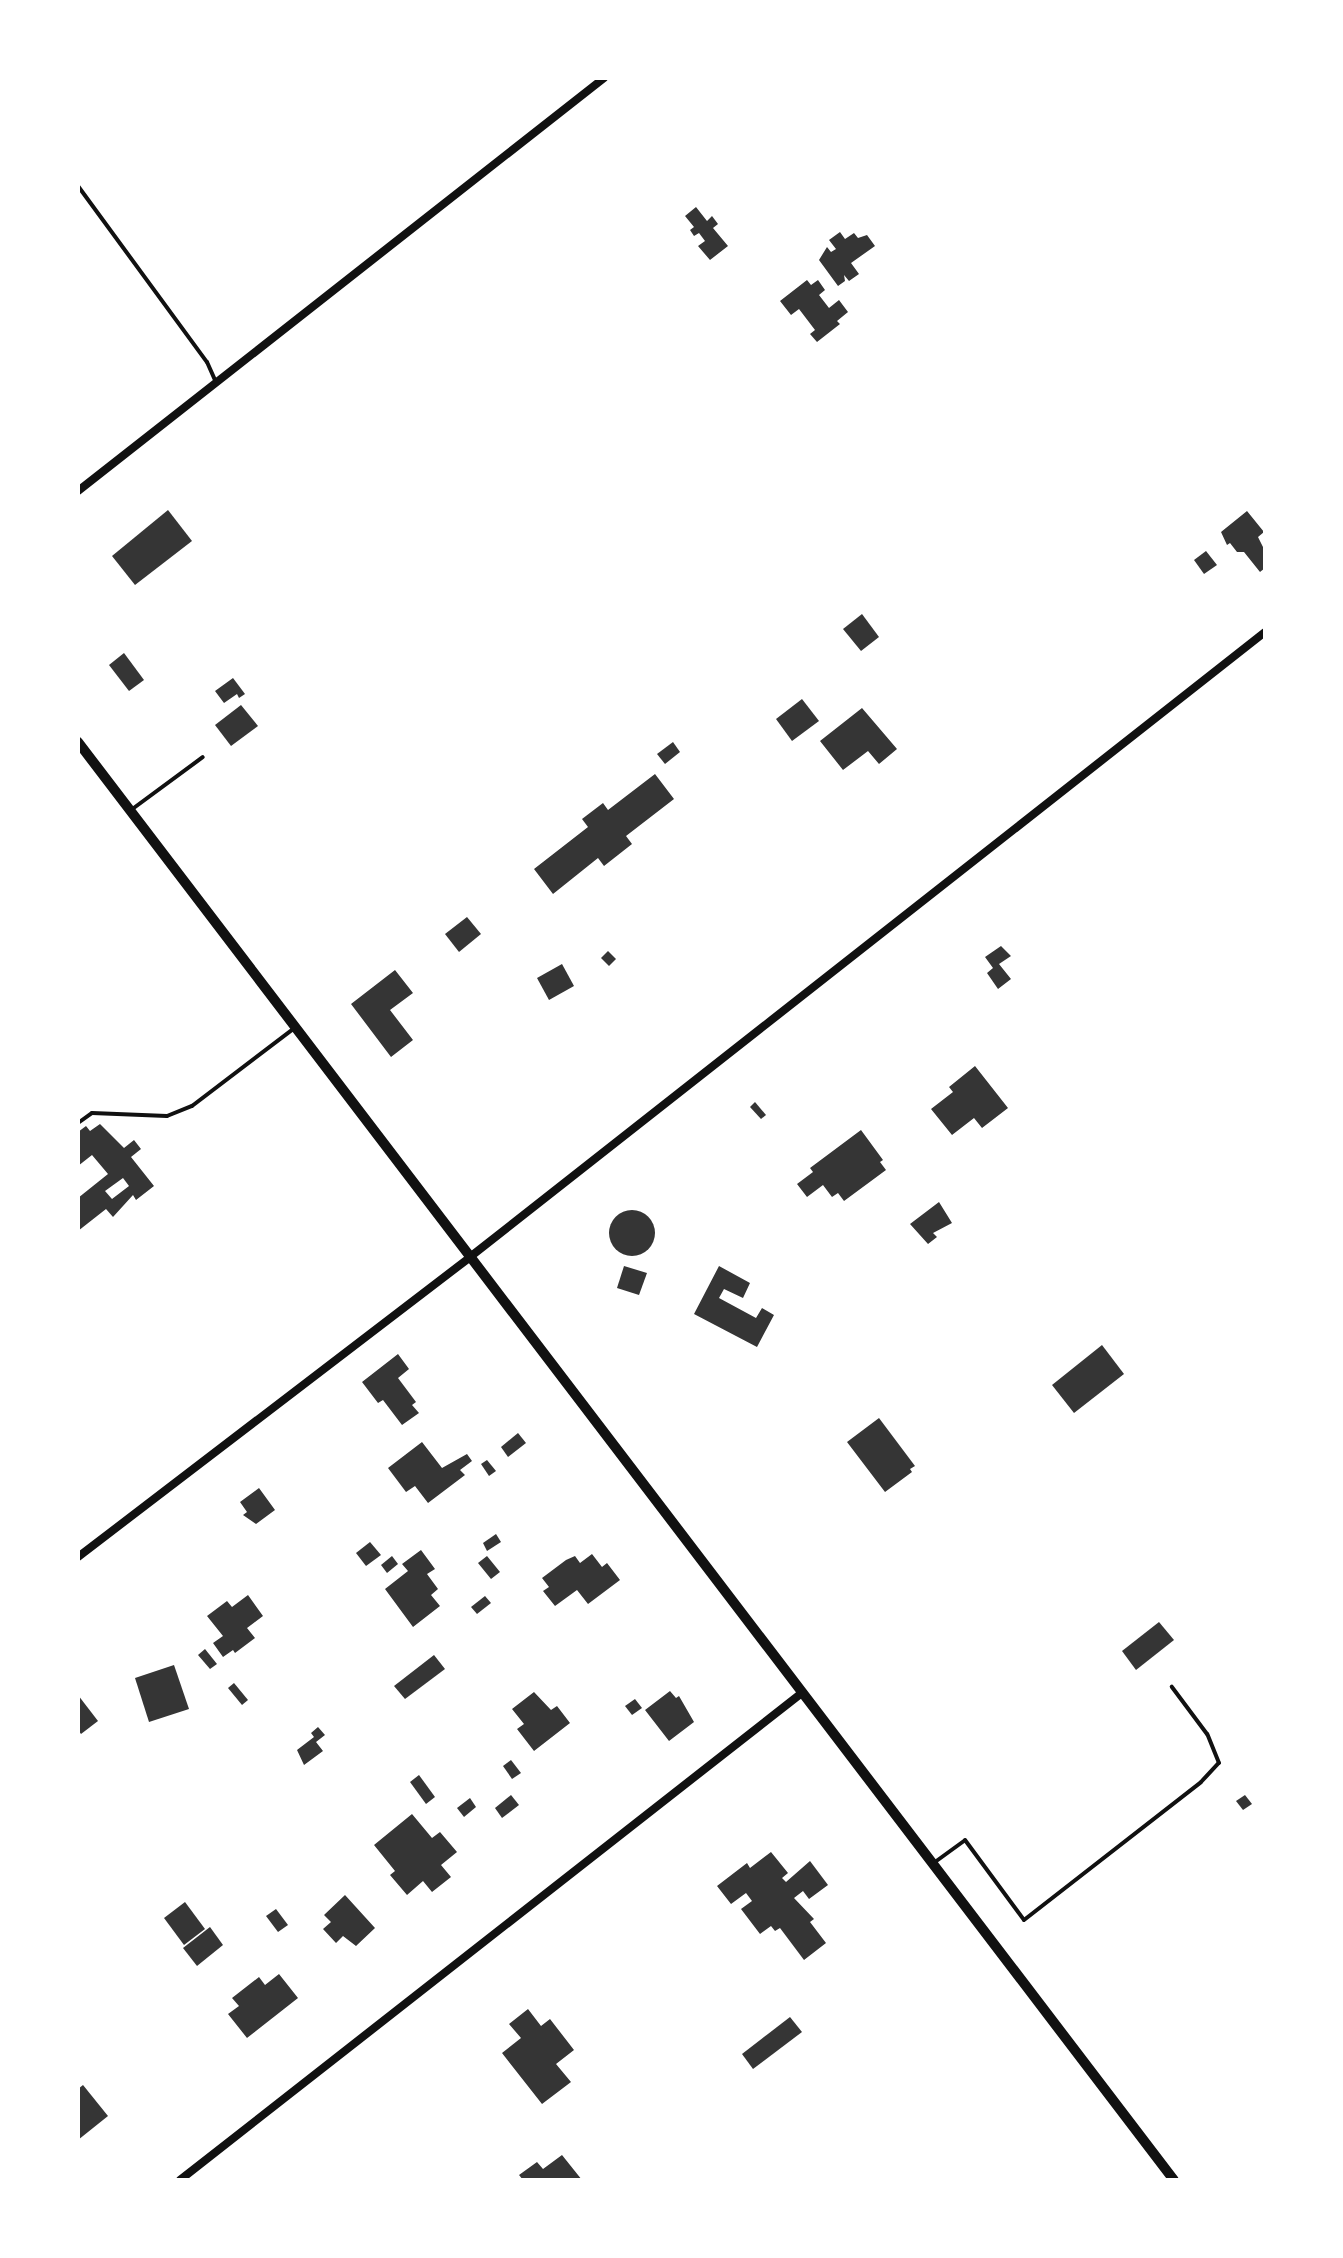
<!DOCTYPE html>
<style>
body{margin:0}
#map{position:relative;width:1343px;height:2258px;overflow:hidden;background:#fff;font-family:"Titillium Web",sans-serif}
div>[style]{position:absolute}
.building>*{inset:0;background:#353535}
.round{border-radius:50%}
.service>*{height:4px;margin:-2px;padding:0 2px;transform-origin:2px;border-radius:2px;background:#111}
.minor>*{height:8px;margin:-4px;padding:0 4px;transform-origin:4px;border-radius:4px;background:#111}
.tertiary>*{height:10px;margin:-5px;padding:0 5px;transform-origin:5px;border-radius:5px;background:#111}
span{translate:-50% -50%;white-space:nowrap;text-align:center;line-height:1.15;-webkit-text-stroke:8px #fff;paint-order:stroke}
.frame{position:absolute;inset:0;border:80px solid #fff;pointer-events:none}
</style>
<div id="map">
<div class="building">
<i style="clip-path:polygon(696px 207px,707px 221px,712px 216px,718px 224px,713px 228px,728px 246px,710px 260px,698px 246px,705px 241px,699px 233px,694px 236px,690px 230px,694px 227px,685px 216px)"></i>
<i style="clip-path:polygon(840px 232px,845px 239px,854px 233px,858px 238px,867px 235px,875px 246px,851px 263px,859px 274px,849px 281px,844px 275px,845px 281px,838px 286px,819px 260px,827px 247px,831px 252px,836px 249px,829px 240px)"></i>
<i style="clip-path:polygon(807px 280px,811px 285px,818px 280px,825px 290px,819px 295px,829px 308px,839px 300px,848px 312px,837px 321px,840px 324px,817px 342px,810px 334px,815px 330px,799px 309px,791px 315px,780px 301px)"></i>
<i style="clip-path:polygon(168px 510px,192px 541px,135px 585px,112px 556px)"></i>
<i style="clip-path:polygon(1247px 511px,1264px 532px,1258px 537px,1265px 551px,1265px 568px,1260px 572px,1244px 552px,1237px 552px,1230px 543px,1227px 545px,1221px 532px)"></i>
<i style="clip-path:polygon(1206px 551px,1217px 565px,1204px 574px,1194px 560px)"></i>
<i style="clip-path:polygon(862px 614px,879px 637px,861px 651px,843px 629px)"></i>
<i style="clip-path:polygon(124px 653px,144px 680px,129px 691px,109px 665px)"></i>
<i style="clip-path:polygon(233px 678px,245px 694px,239px 698px,237px 694px,224px 703px,215px 691px)"></i>
<i style="clip-path:polygon(802px 699px,819px 721px,792px 741px,776px 719px)"></i>
<i style="clip-path:polygon(241px 705px,258px 726px,231px 746px,215px 725px)"></i>
<i style="clip-path:polygon(862px 708px,897px 749px,879px 764px,868px 751px,843px 770px,820px 741px)"></i>
<i style="clip-path:polygon(673px 742px,680px 752px,665px 764px,657px 754px)"></i>
<i style="clip-path:polygon(655px 774px,674px 799px,626px 836px,632px 844px,604px 866px,598px 858px,553px 894px,534px 869px,588px 827px,582px 819px,603px 803px,608px 810px)"></i>
<i style="clip-path:polygon(467px 917px,481px 934px,459px 952px,445px 934px)"></i>
<i style="clip-path:polygon(1001px 946px,1011px 956px,999px 964px,1011px 979px,998px 989px,987px 973px,993px 968px,985px 957px)"></i>
<i style="clip-path:polygon(608px 951px,616px 959px,609px 966px,601px 958px)"></i>
<i style="clip-path:polygon(562px 964px,574px 986px,549px 1000px,537px 978px)"></i>
<i style="clip-path:polygon(395px 970px,413px 993px,390px 1010px,413px 1040px,391px 1057px,351px 1004px)"></i>
<i style="clip-path:polygon(975px 1066px,1008px 1108px,982px 1128px,974px 1118px,952px 1135px,931px 1109px,953px 1092px,949px 1087px)"></i>
<i style="clip-path:polygon(755px 1102px,766px 1115px,761px 1119px,750px 1107px)"></i>
<i style="clip-path:polygon(evenodd,100px 1124px,124px 1148px,134px 1140px,141px 1149px,131px 1157px,154px 1186px,136px 1200px,133px 1195px,113px 1217px,106px 1209px,78px 1231px,78px 1198px,108px 1174px,92px 1155px,78px 1166px,78px 1132px,86px 1126px,90px 1131px,100px 1124px,123px 1178px,129px 1186px,112px 1199px,105px 1191px,123px 1178px)"></i>
<i style="clip-path:polygon(861px 1130px,883px 1160px,880px 1162px,886px 1170px,844px 1201px,838px 1193px,832px 1197px,823px 1185px,807px 1197px,797px 1184px,813px 1172px,810px 1168px)"></i>
<i style="clip-path:polygon(939px 1202px,952px 1223px,933px 1233px,937px 1237px,928px 1244px,910px 1224px)"></i>
<i class="round" style="left:609px;top:1210px;width:46px;height:46px"></i>
<i style="clip-path:polygon(624px 1266px,647px 1273px,639px 1295px,617px 1288px)"></i>
<i style="clip-path:polygon(719px 1266px,750px 1283px,743px 1298px,724px 1289px,719px 1298px,756px 1318px,762px 1308px,774px 1315px,757px 1347px,694px 1314px)"></i>
<i style="clip-path:polygon(1102px 1345px,1124px 1374px,1074px 1413px,1052px 1385px)"></i>
<i style="clip-path:polygon(398px 1354px,409px 1369px,398px 1378px,416px 1402px,412px 1405px,419px 1413px,402px 1425px,383px 1400px,378px 1403px,362px 1382px)"></i>
<i style="clip-path:polygon(879px 1418px,915px 1466px,910px 1469px,912px 1472px,885px 1492px,847px 1442px)"></i>
<i style="clip-path:polygon(518px 1433px,526px 1443px,508px 1457px,501px 1447px)"></i>
<i style="clip-path:polygon(422px 1442px,442px 1468px,467px 1454px,472px 1461px,460px 1470px,465px 1475px,428px 1503px,415px 1486px,406px 1492px,388px 1468px)"></i>
<i style="clip-path:polygon(487px 1460px,496px 1471px,489px 1476px,481px 1464px)"></i>
<i style="clip-path:polygon(259px 1488px,275px 1510px,256px 1524px,243px 1515px,247px 1512px,240px 1502px)"></i>
<i style="clip-path:polygon(496px 1534px,501px 1542px,487px 1551px,483px 1543px)"></i>
<i style="clip-path:polygon(370px 1542px,381px 1555px,366px 1566px,356px 1553px)"></i>
<i style="clip-path:polygon(421px 1550px,435px 1569px,427px 1574px,438px 1589px,431px 1595px,440px 1606px,413px 1627px,385px 1589px,408px 1571px,402px 1564px)"></i>
<i style="clip-path:polygon(592px 1554px,602px 1567px,607px 1563px,620px 1580px,588px 1604px,577px 1590px,555px 1606px,543px 1591px,549px 1587px,542px 1578px,566px 1560px,575px 1556px,580px 1563px)"></i>
<i style="clip-path:polygon(392px 1556px,398px 1564px,387px 1573px,381px 1565px)"></i>
<i style="clip-path:polygon(487px 1556px,500px 1572px,491px 1579px,478px 1563px)"></i>
<i style="clip-path:polygon(248px 1595px,263px 1616px,247px 1628px,255px 1638px,235px 1653px,233px 1650px,223px 1657px,213px 1643px,223px 1636px,207px 1616px,227px 1601px,232px 1607px)"></i>
<i style="clip-path:polygon(485px 1596px,491px 1603px,477px 1614px,471px 1607px)"></i>
<i style="clip-path:polygon(1159px 1622px,1174px 1640px,1136px 1670px,1122px 1651px)"></i>
<i style="clip-path:polygon(205px 1649px,217px 1664px,210px 1669px,198px 1655px)"></i>
<i style="clip-path:polygon(434px 1655px,445px 1669px,405px 1699px,394px 1686px)"></i>
<i style="clip-path:polygon(174px 1665px,189px 1709px,149px 1722px,135px 1678px)"></i>
<i style="clip-path:polygon(234px 1683px,248px 1700px,242px 1705px,228px 1688px)"></i>
<i style="clip-path:polygon(670px 1691px,676px 1698px,679px 1696px,694px 1722px,669px 1741px,645px 1710px)"></i>
<i style="clip-path:polygon(534px 1692px,551px 1710px,557px 1706px,570px 1723px,534px 1751px,517px 1729px,524px 1724px,512px 1709px)"></i>
<i style="clip-path:polygon(78px 1695px,98px 1721px,81px 1734px,78px 1730px)"></i>
<i style="clip-path:polygon(635px 1699px,642px 1708px,632px 1715px,625px 1706px)"></i>
<i style="clip-path:polygon(318px 1727px,325px 1735px,316px 1742px,323px 1751px,304px 1765px,297px 1750px,314px 1737px,311px 1733px)"></i>
<i style="clip-path:polygon(511px 1760px,521px 1773px,512px 1779px,503px 1766px)"></i>
<i style="clip-path:polygon(419px 1775px,435px 1797px,426px 1804px,410px 1782px)"></i>
<i style="clip-path:polygon(511px 1795px,519px 1805px,502px 1818px,495px 1808px)"></i>
<i style="clip-path:polygon(1245px 1795px,1252px 1804px,1243px 1810px,1236px 1801px)"></i>
<i style="clip-path:polygon(470px 1798px,476px 1807px,464px 1817px,457px 1808px)"></i>
<i style="clip-path:polygon(412px 1814px,432px 1838px,440px 1832px,457px 1852px,441px 1865px,451px 1877px,432px 1892px,423px 1881px,407px 1895px,390px 1875px,395px 1871px,374px 1845px)"></i>
<i style="clip-path:polygon(771px 1852px,788px 1873px,782px 1878px,786px 1882px,810px 1861px,828px 1885px,809px 1899px,803px 1891px,794px 1898px,814px 1919px,810px 1922px,826px 1943px,804px 1960px,780px 1928px,775px 1931px,771px 1926px,760px 1934px,741px 1909px,752px 1901px,746px 1893px,731px 1904px,717px 1886px,747px 1863px,750px 1868px)"></i>
<i style="clip-path:polygon(345px 1895px,375px 1928px,356px 1946px,343px 1936px,336px 1943px,323px 1929px,331px 1922px,324px 1915px)"></i>
<i style="clip-path:polygon(185px 1902px,205px 1929px,184px 1945px,164px 1918px)"></i>
<i style="clip-path:polygon(276px 1909px,288px 1925px,278px 1932px,266px 1916px)"></i>
<i style="clip-path:polygon(210px 1927px,223px 1945px,197px 1966px,183px 1948px)"></i>
<i style="clip-path:polygon(279px 1974px,298px 1998px,247px 2038px,228px 2014px,239px 2006px,232px 1998px,259px 1977px,265px 1985px)"></i>
<i style="clip-path:polygon(528px 2009px,541px 2026px,550px 2019px,574px 2050px,556px 2064px,571px 2082px,542px 2104px,502px 2053px,521px 2038px,509px 2024px)"></i>
<i style="clip-path:polygon(790px 2017px,802px 2032px,753px 2069px,742px 2054px)"></i>
<i style="clip-path:polygon(83px 2085px,108px 2116px,78px 2140px,78px 2089px)"></i>
<i style="clip-path:polygon(562px 2155px,582px 2180px,523px 2180px,519px 2175px,537px 2162px,543px 2169px)"></i>
</div>
<div class="service">
<i style="left:78px;top:186px;width:218px;rotate:53.8deg"></i>
<i style="left:207px;top:362px;width:22px;rotate:66deg"></i>
<i style="left:131px;top:810px;width:89px;rotate:-36.4deg"></i>
<i style="left:78px;top:1123px;width:17px;rotate:-36deg"></i>
<i style="left:92px;top:1113px;width:75px;rotate:2.3deg"></i>
<i style="left:167px;top:1116px;width:27px;rotate:-22deg"></i>
<i style="left:192px;top:1106px;width:127px;rotate:-37.3deg"></i>
<i style="left:935px;top:1862px;width:37px;rotate:-36deg"></i>
<i style="left:965px;top:1840px;width:99px;rotate:53.6deg"></i>
<i style="left:1024px;top:1920px;width:224px;rotate:-37.9deg"></i>
<i style="left:1201px;top:1782px;width:26px;rotate:-47deg"></i>
<i style="left:1219px;top:1763px;width:31px;rotate:-112deg"></i>
<i style="left:1207px;top:1734px;width:59px;rotate:-126.7deg"></i>
</div>
<div class="minor">
<i style="left:78px;top:491px;width:669px;rotate:-38.14deg"></i>
<i style="left:78px;top:1557px;width:494px;rotate:-37.4deg"></i>
<i style="left:470px;top:1257px;width:1011px;rotate:-38.17deg"></i>
<i style="left:180px;top:2180px;width:791px;rotate:-38.07deg"></i>
</div>
<div class="tertiary">
<i style="left:78px;top:742px;width:1808px;rotate:52.69deg"></i>
</div>
<div class="frame"></div>
</div>
